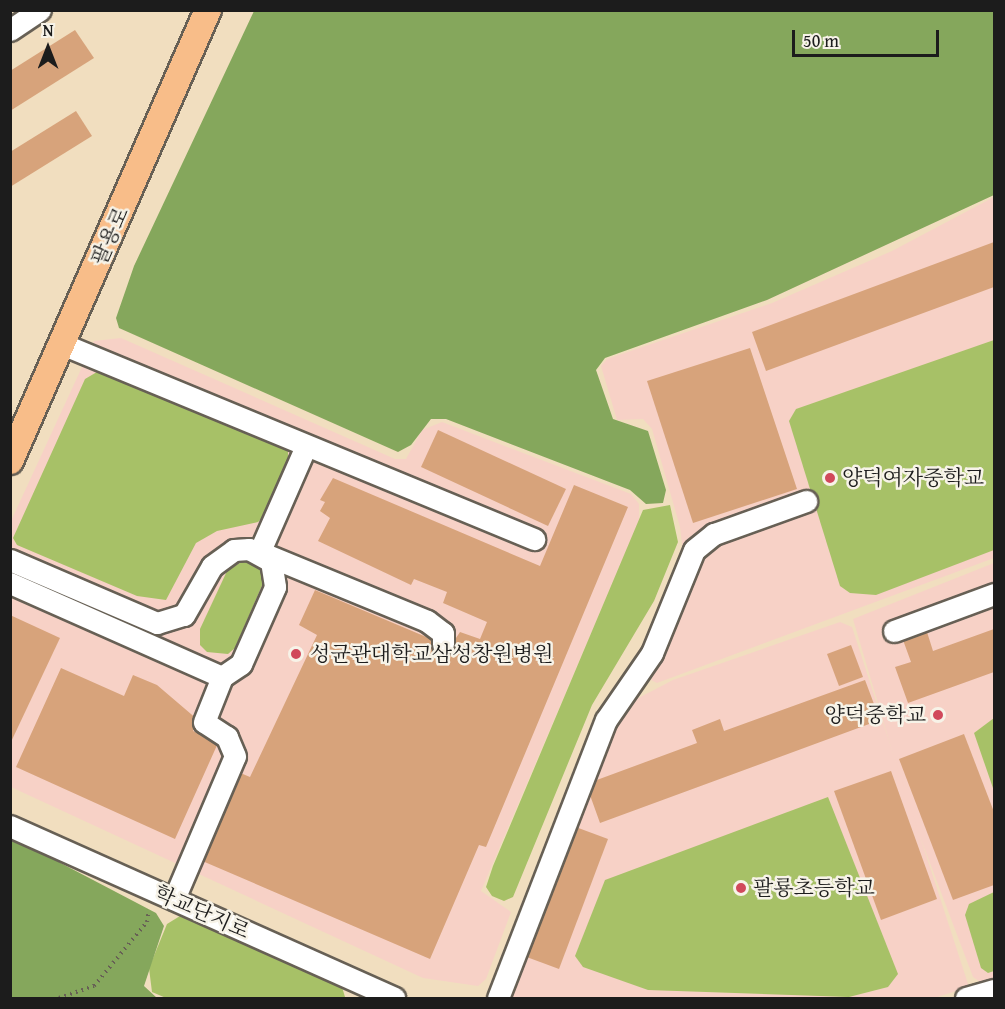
<!DOCTYPE html>
<meta charset="utf-8">
<style>
body{margin:0}
#map{position:relative;width:1005px;height:1009px;overflow:hidden;background:#f1debf;font-family:"Gentium Book Plus","Noto Serif KR",serif}
div>[style]{position:absolute}
.built>*{inset:0;background:#f7d1c6}
.green>*{inset:0;background:#a7c167}
.forest>*{inset:0;background:#85a75c}
.building>*{inset:0;background:#d7a37b}
.path>*{height:4px;margin-top:-2px;transform-origin:0;background:repeating-linear-gradient(90deg,#676055 0 1.5px,transparent 0 6px)}
.roads{filter:drop-shadow(2px 0 #676055) drop-shadow(-2px 0 #676055) drop-shadow(0 2px #676055) drop-shadow(0 -2px #676055)}
.minor>*{height:21px;margin:-10.5px;padding:0 10.5px;transform-origin:10.5px;border-radius:10.5px;background:#fff}
.major>*{height:26px;margin:-13px;padding:0 13px;transform-origin:13px;border-radius:13px;background:#f8bd89}
.dots>*{width:16px;height:16px;translate:-50% -50%;box-sizing:border-box;border:3px solid #f7f3e8;border-radius:50%}
span{translate:-50% -50%;white-space:nowrap;text-align:center;line-height:1.15;-webkit-text-stroke:5px #f7f3e8;paint-order:stroke}
.street-label{font-size:21px;color:#1c1c1c}
.poi-label{font-size:21px;color:#1c1c1c}
.left{translate:0 -50%;text-align:left}
.right{translate:-100% -50%;text-align:right}
.frame{position:absolute;inset:0;border:12px solid #1c1c1c;pointer-events:none}
.north{position:absolute;left:18px;top:18px;width:60px;height:60px;-webkit-text-stroke:4px #f7f3e8;paint-order:stroke;rotate:0deg;font-size:16px;font-weight:700;line-height:24px;text-align:center;color:#1c1c1c}
.north::after{content:'';display:block;margin:auto;width:21px;height:27px;background:#1c1c1c;clip-path:polygon(50% 0,100% 100%,50% 72%,0 100%)}
.scale{position:absolute;left:792px;top:30px;width:147px;height:27px;box-sizing:border-box;border:3px solid #1c1c1c;border-top:0;padding-left:8px;font-size:18px;line-height:21px;white-space:nowrap;color:#1c1c1c;-webkit-text-stroke:4px #f7f3e8;paint-order:stroke}
</style>
<div id="map">
<div class="built">
<i style="clip-path:polygon(994px 197px,994px 558px,657px 683px,651px 680px,688px 592px,680px 527px,652px 429px,643px 419px,617px 420px,601px 366px,607px 359px,772px 303px,892px 251px)"></i>
<i style="clip-path:polygon(121px 338px,395px 459px,406px 459px,422px 430px,442px 422px,631px 494px,639px 504px,639px 521px,481px 891px,511px 912px,486px 979px,478px 986px,423px 978px,11px 787px,11px 521px,94px 341px)"></i>
<i style="clip-path:polygon(994px 563px,994px 979px,982px 983px,973px 977px,908px 805px,853px 619px)"></i>
<i style="clip-path:polygon(840px 622px,852px 627px,969px 987px,934px 998px,510px 998px,507px 987px,604px 738px,629px 703px,673px 680px)"></i>
</div>
<div class="green">
<i style="clip-path:polygon(994px 340px,994px 550px,876px 595px,850px 593px,840px 586px,789px 421px,796px 409px)"></i>
<i style="clip-path:polygon(102px 369px,288px 451px,288px 467px,267px 513px,258px 522px,217px 531px,196px 543px,166px 600px,137px 596px,17px 545px,13px 538px,85px 379px)"></i>
<i style="clip-path:polygon(670px 505px,678px 542px,654px 601px,592px 705px,513px 897px,504px 901px,492px 896px,486px 887px,493px 866px,643px 510px)"></i>
<i style="clip-path:polygon(243px 561px,259px 564px,264px 581px,235px 648px,228px 654px,207px 652px,200px 645px,200px 629px,227px 571px)"></i>
<i style="clip-path:polygon(994px 718px,994px 791px,974px 733px)"></i>
<i style="clip-path:polygon(828px 797px,898px 974px,888px 987px,849px 997px,648px 990px,583px 967px,575px 956px,605px 880px)"></i>
<i style="clip-path:polygon(994px 892px,994px 971px,988px 973px,981px 968px,965px 915px,969px 904px)"></i>
<i style="clip-path:polygon(180px 916px,342px 987px,345px 997px,166px 998px,152px 992px,149px 968px,167px 924px)"></i>
</div>
<div class="forest">
<i style="clip-path:polygon(254px 11px,994px 11px,994px 195px,767px 300px,605px 358px,596px 370px,613px 419px,648px 431px,666px 490px,663px 503px,646px 504px,630px 490px,446px 419px,431px 419px,411px 445px,398px 452px,119px 328px,116px 318px,134px 266px)"></i>
<i style="clip-path:polygon(11px 837px,156px 913px,164px 926px,144px 986px,157px 998px,11px 998px)"></i>
</div>
<div class="building">
<i style="clip-path:polygon(75px 30px,94px 58px,10px 111px,10px 71px)"></i>
<i style="clip-path:polygon(76px 111px,92px 136px,10px 187px,10px 152px)"></i>
<i style="clip-path:polygon(994px 242px,994px 287px,766px 371px,752px 332px)"></i>
<i style="clip-path:polygon(750px 348px,797px 489px,693px 523px,647px 381px)"></i>
<i style="clip-path:polygon(438px 430px,566px 489px,548px 526px,421px 467px)"></i>
<i style="clip-path:polygon(333px 478px,540px 566px,574px 485px,628px 507px,486px 847px,479px 845px,430px 959px,200px 860px,238px 772px,250px 777px,317px 635px,299px 625px,315px 590px,450px 647px,460px 632px,480px 639px,487px 622px,443px 603px,447px 592px,414px 579px,411px 585px,318px 541px,330px 518px,320px 511px,325px 502px,320px 500px)"></i>
<i style="clip-path:polygon(10px 615px,60px 638px,10px 744px)"></i>
<i style="clip-path:polygon(994px 629px,994px 672px,908px 703px,895px 667px,911px 662px,903px 640px,927px 632px,933px 651px)"></i>
<i style="clip-path:polygon(851px 645px,863px 677px,839px 686px,827px 654px)"></i>
<i style="clip-path:polygon(61px 668px,124px 696px,133px 675px,157px 685px,198px 720px,193px 731px,218px 743px,175px 839px,16px 767px)"></i>
<i style="clip-path:polygon(865px 680px,880px 720px,600px 823px,586px 784px,697px 743px,692px 730px,720px 719px,724px 731px)"></i>
<i style="clip-path:polygon(964px 734px,994px 812px,994px 885px,953px 900px,899px 759px)"></i>
<i style="clip-path:polygon(891px 771px,937px 899px,881px 920px,834px 791px)"></i>
<i style="clip-path:polygon(573px 826px,608px 839px,559px 969px,524px 956px)"></i>
</div>
<div class="path">
<i style="left:59px;top:998px;width:37px;rotate:-19deg"></i>
<i style="left:94px;top:986px;width:83px;rotate:-50.4deg"></i>
<i style="left:147px;top:922px;width:12px;rotate:-81deg"></i>
</div>
<div class="roads">
<div class="minor">
<i style="left:10px;top:30px;width:36px;rotate:-34deg"></i>
<i style="left:62px;top:344px;width:511px;rotate:22.45deg"></i>
<i style="left:259px;top:553px;width:117px;rotate:-66.3deg"></i>
<i style="left:262px;top:553px;width:178px;rotate:22.4deg"></i>
<i style="left:427px;top:621px;width:20px;rotate:37deg"></i>
<i style="left:443px;top:633px;width:11px;rotate:90deg"></i>
<i style="left:10px;top:560px;width:160px;rotate:23.2deg"></i>
<i style="left:157px;top:623px;width:28px;rotate:-17deg"></i>
<i style="left:184px;top:615px;width:56px;rotate:-60.3deg"></i>
<i style="left:212px;top:566px;width:27px;rotate:-36deg"></i>
<i style="left:234px;top:550px;width:15px;rotate:-4deg"></i>
<i style="left:249px;top:549px;width:25px;rotate:29deg"></i>
<i style="left:271px;top:561px;width:26px;rotate:81deg"></i>
<i style="left:275px;top:587px;width:84px;rotate:113.8deg"></i>
<i style="left:241px;top:664px;width:23px;rotate:146deg"></i>
<i style="left:222px;top:677px;width:232px;rotate:-156.1deg"></i>
<i style="left:894px;top:631px;width:107px;rotate:-20.3deg"></i>
<i style="left:10px;top:826px;width:421px;rotate:24.1deg"></i>
<i style="left:174px;top:899px;width:155px;rotate:-66.9deg"></i>
<i style="left:235px;top:756px;width:21px;rotate:-113deg"></i>
<i style="left:227px;top:737px;width:27px;rotate:-147deg"></i>
<i style="left:204px;top:722px;width:48px;rotate:-68.2deg"></i>
<i style="left:498px;top:998px;width:298px;rotate:-68.8deg"></i>
<i style="left:606px;top:720px;width:81px;rotate:-55.5deg"></i>
<i style="left:652px;top:653px;width:111px;rotate:-67.8deg"></i>
<i style="left:694px;top:550px;width:26px;rotate:-39deg"></i>
<i style="left:714px;top:534px;width:98px;rotate:-19.7deg"></i>
<i style="left:966px;top:998px;width:29px;rotate:-16deg"></i>
</div>
<div class="major">
<i style="left:10px;top:461px;width:493px;rotate:-66.3deg"></i>
</div>
</div>
<div class="dots">
<i style="left:830px;top:478px;background:#d1495b"></i>
<i style="left:296px;top:654px;background:#d1495b"></i>
<i style="left:938px;top:715px;background:#d1495b"></i>
<i style="left:741px;top:888px;background:#d1495b"></i>
</div>
<div class="street-label">
<span style="left:110px;top:236px;rotate:-66deg">팔용로</span>
<span style="left:202px;top:912px;rotate:24deg">학교단지로</span>
</div>
<div class="poi-label">
<span class="left" style="left:842px;top:478px">양덕여자중학교</span>
<span class="left" style="left:310px;top:654px">성균관대학교삼성창원병원</span>
<span class="right" style="left:926px;top:715px">양덕중학교</span>
<span class="left" style="left:753px;top:888px">팔룡초등학교</span>
</div>
<div class="frame"></div>
<div class="north">N</div>
<div class="scale">50 m</div>
</div>
